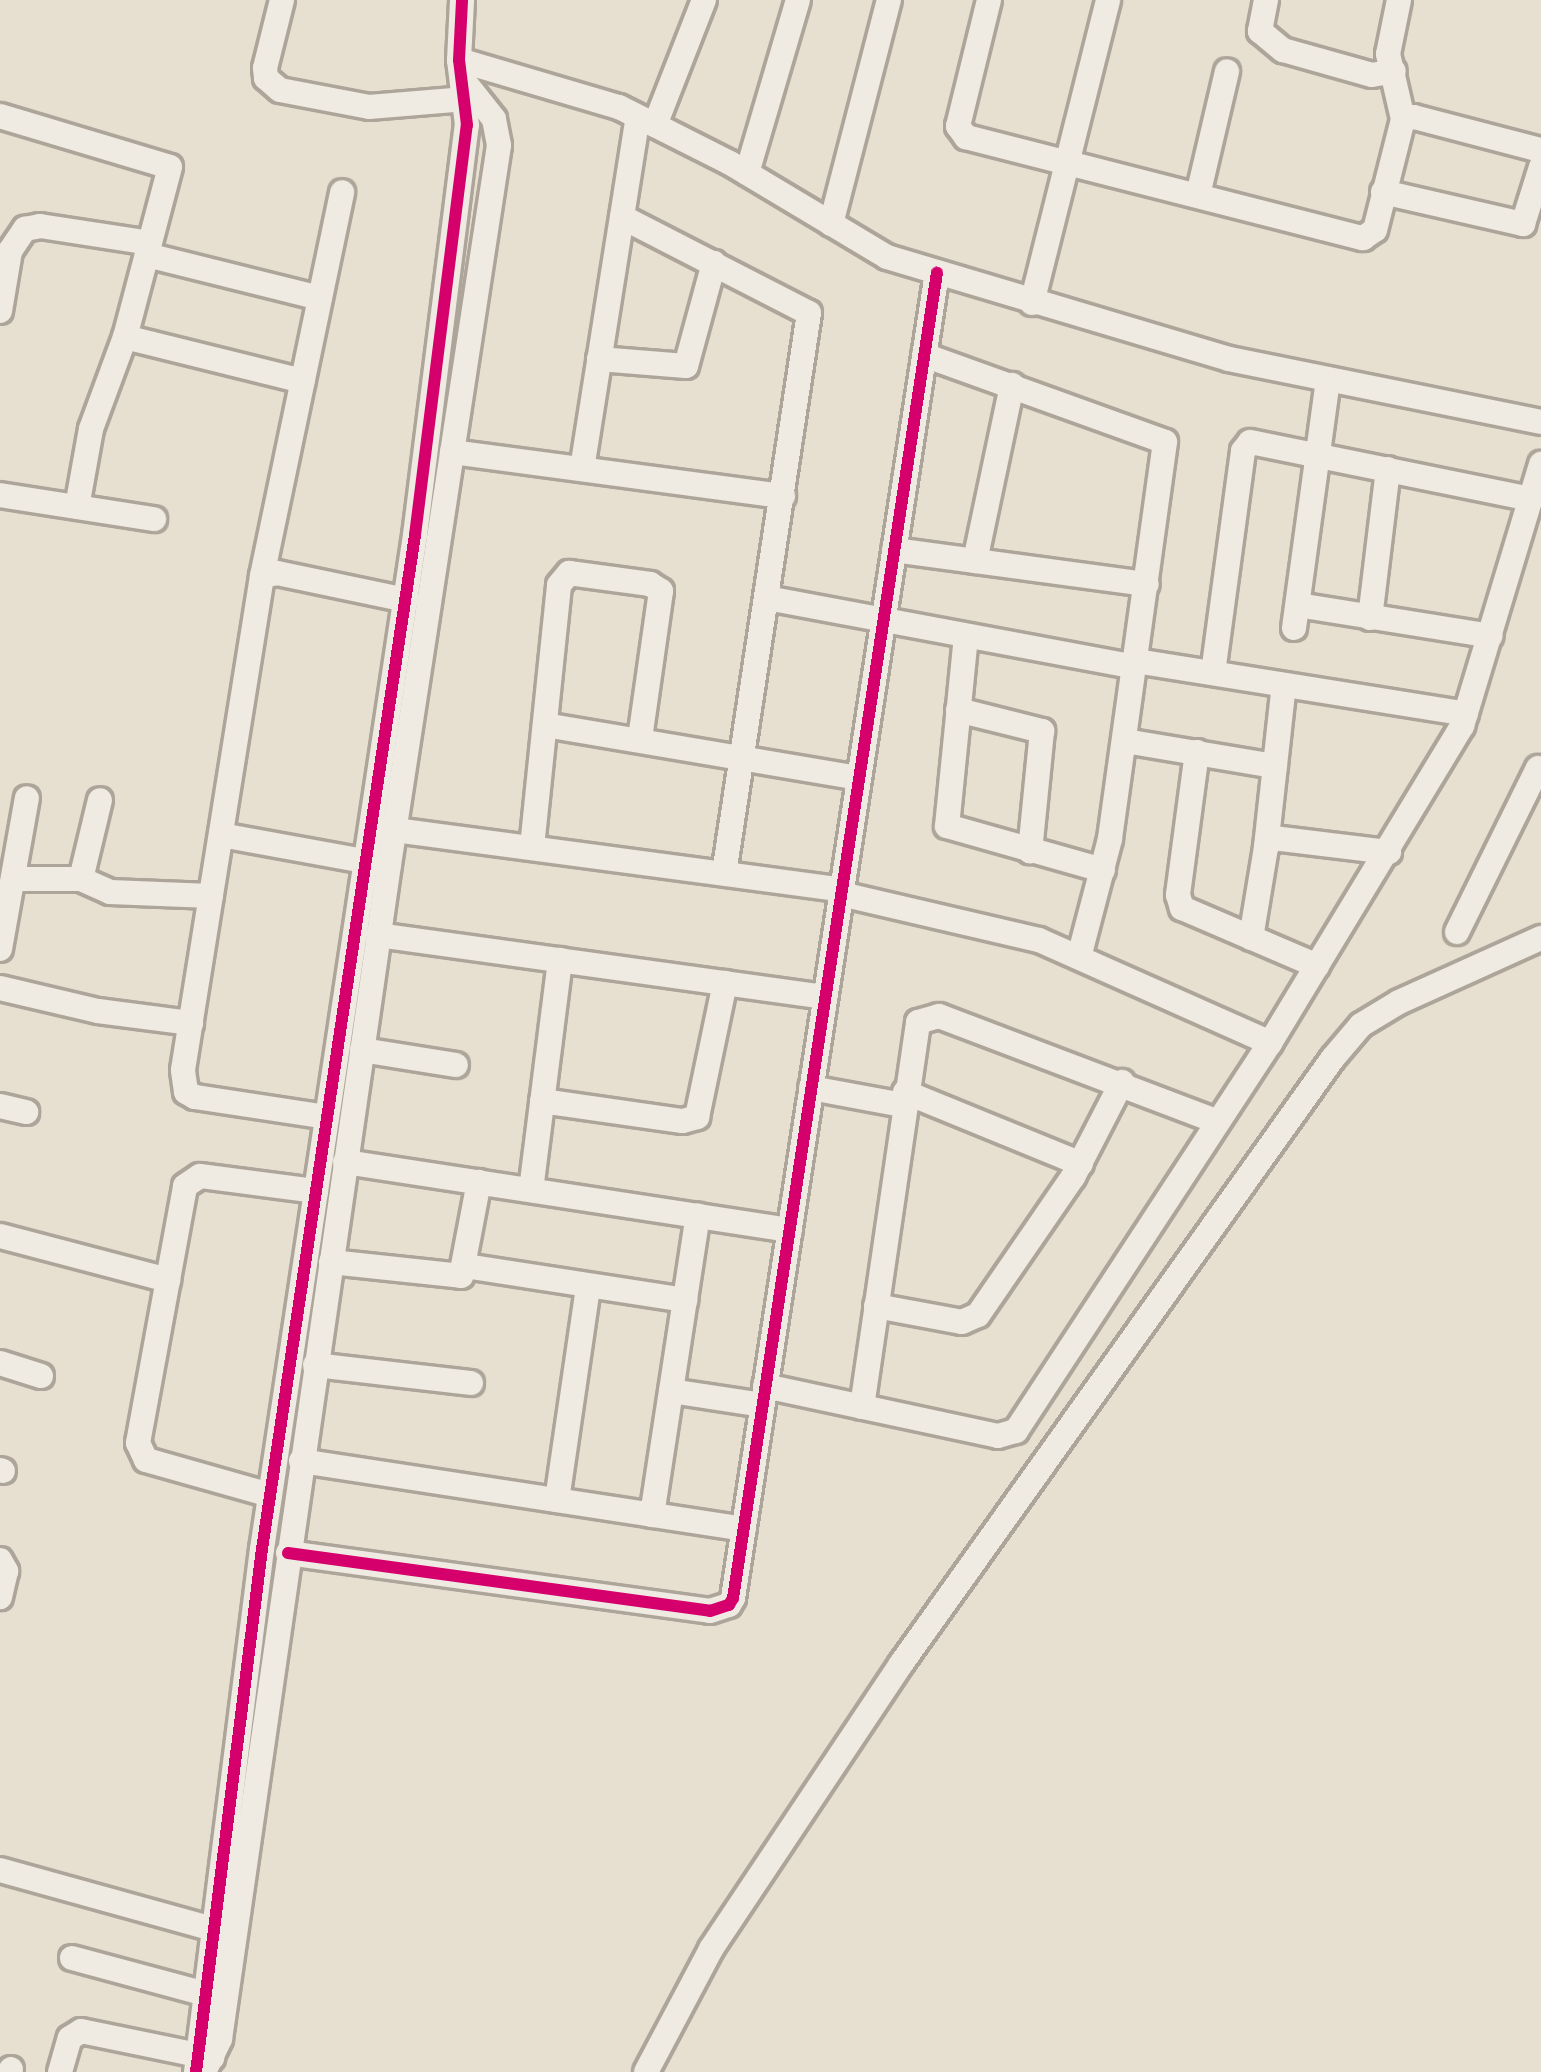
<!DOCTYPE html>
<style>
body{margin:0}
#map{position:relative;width:1541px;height:2072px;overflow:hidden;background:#e7e0d1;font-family:Spectral,serif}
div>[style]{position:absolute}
.roads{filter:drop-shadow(3px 0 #ada599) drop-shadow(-3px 0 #ada599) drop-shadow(0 3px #ada599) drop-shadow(0 -3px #ada599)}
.minor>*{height:24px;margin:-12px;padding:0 12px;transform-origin:12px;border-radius:12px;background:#efebe3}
.cycleway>*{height:12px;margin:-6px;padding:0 6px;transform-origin:6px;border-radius:6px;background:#d6006c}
span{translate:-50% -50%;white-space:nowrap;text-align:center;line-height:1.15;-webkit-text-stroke:9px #f7eed8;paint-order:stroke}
</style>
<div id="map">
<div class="roads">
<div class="minor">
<i style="left:282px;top:0;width:70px;rotate:104deg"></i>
<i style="left:265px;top:68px;width:10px;rotate:84deg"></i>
<i style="left:266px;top:78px;width:18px;rotate:41deg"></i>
<i style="left:280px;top:90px;width:91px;rotate:10.8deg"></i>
<i style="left:369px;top:107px;width:97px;rotate:-4.7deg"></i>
<i style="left:989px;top:0;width:130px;rotate:103.8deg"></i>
<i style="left:958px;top:126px;width:14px;rotate:54deg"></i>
<i style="left:966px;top:137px;width:410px;rotate:14.3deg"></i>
<i style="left:1363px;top:238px;width:14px;rotate:-34deg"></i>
<i style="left:1375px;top:230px;width:114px;rotate:-75.8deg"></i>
<i style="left:1403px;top:119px;width:11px;rotate:-10deg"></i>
<i style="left:1414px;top:117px;width:131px;rotate:14.6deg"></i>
<i style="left:1266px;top:0;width:32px;rotate:101deg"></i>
<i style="left:1260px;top:31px;width:30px;rotate:40deg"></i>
<i style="left:1283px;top:50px;width:92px;rotate:15.7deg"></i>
<i style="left:1372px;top:75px;width:22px;rotate:-10deg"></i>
<i style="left:1399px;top:0;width:55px;rotate:101.5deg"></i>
<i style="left:1388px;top:54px;width:67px;rotate:77deg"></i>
<i style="left:459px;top:60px;width:167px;rotate:16.4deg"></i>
<i style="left:619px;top:107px;width:124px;rotate:26.8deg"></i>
<i style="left:730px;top:163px;width:183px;rotate:30.9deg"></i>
<i style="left:887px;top:257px;width:357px;rotate:16.6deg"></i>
<i style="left:1229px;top:359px;width:318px;rotate:11.4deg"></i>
<i style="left:0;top:116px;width:177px;rotate:16.7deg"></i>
<i style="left:170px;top:167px;width:176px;rotate:104.8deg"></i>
<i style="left:125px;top:337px;width:98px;rotate:110.3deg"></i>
<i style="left:91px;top:429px;width:79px;rotate:100.2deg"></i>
<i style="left:655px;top:125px;width:134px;rotate:-68.6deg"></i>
<i style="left:747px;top:173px;width:180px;rotate:-73.6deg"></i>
<i style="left:1383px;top:192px;width:144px;rotate:12.9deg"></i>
<i style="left:1523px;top:224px;width:60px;rotate:-72.5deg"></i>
<i style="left:1198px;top:195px;width:127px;rotate:-76.8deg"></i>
<i style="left:622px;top:217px;width:210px;rotate:27.2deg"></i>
<i style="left:809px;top:313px;width:567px;rotate:98.62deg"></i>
<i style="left:831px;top:224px;width:231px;rotate:-75.5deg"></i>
<i style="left:147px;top:255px;width:178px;rotate:14deg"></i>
<i style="left:1032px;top:303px;width:312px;rotate:-75.9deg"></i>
<i style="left:0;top:311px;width:61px;rotate:-80.5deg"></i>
<i style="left:10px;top:251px;width:27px;rotate:-56deg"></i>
<i style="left:25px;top:229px;width:15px;rotate:-11deg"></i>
<i style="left:40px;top:226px;width:111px;rotate:8.8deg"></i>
<i style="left:125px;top:337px;width:183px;rotate:13.9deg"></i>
<i style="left:924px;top:355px;width:256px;rotate:19.8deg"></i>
<i style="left:1165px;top:442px;width:401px;rotate:97.9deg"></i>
<i style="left:1110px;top:839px;width:122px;rotate:104.7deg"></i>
<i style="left:599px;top:359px;width:87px;rotate:4.6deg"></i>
<i style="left:686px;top:366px;width:107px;rotate:-74.8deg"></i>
<i style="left:452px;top:452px;width:334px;rotate:7.6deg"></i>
<i style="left:582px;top:469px;width:356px;rotate:-81deg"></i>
<i style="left:0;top:495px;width:156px;rotate:8.9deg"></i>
<i style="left:894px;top:550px;width:255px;rotate:7.7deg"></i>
<i style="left:975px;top:561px;width:180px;rotate:-78.1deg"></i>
<i style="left:262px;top:576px;width:392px;rotate:-78.2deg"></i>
<i style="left:767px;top:598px;width:374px;rotate:10.6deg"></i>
<i style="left:1298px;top:605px;width:195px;rotate:9.1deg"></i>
<i style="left:1370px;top:618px;width:150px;rotate:-83.1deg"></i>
<i style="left:1294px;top:628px;width:251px;rotate:-82.2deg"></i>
<i style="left:966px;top:636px;width:191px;rotate:95.7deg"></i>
<i style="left:947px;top:826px;width:162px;rotate:15.8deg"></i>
<i style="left:1136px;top:661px;width:334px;rotate:9.1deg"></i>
<i style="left:1213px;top:673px;width:224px;rotate:-82.3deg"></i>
<i style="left:1243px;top:451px;width:11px;rotate:-52deg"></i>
<i style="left:1250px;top:442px;width:287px;rotate:11.5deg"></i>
<i style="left:958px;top:710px;width:87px;rotate:14deg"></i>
<i style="left:1042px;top:731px;width:121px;rotate:95.7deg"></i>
<i style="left:545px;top:725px;width:318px;rotate:9.6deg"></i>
<i style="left:1125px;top:741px;width:152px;rotate:9.5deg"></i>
<i style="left:1197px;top:752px;width:144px;rotate:97.6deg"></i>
<i style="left:1178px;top:895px;width:14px;rotate:73deg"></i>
<i style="left:1182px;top:908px;width:147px;rotate:23.2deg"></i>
<i style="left:380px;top:828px;width:466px;rotate:7.6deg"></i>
<i style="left:221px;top:835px;width:162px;rotate:10.3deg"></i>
<i style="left:532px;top:847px;width:263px;rotate:-84.1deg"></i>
<i style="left:559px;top:585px;width:16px;rotate:-50deg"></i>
<i style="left:569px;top:573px;width:82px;rotate:7.7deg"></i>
<i style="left:650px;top:584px;width:13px;rotate:32deg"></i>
<i style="left:661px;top:591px;width:149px;rotate:98.1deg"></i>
<i style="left:1266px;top:847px;width:163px;rotate:-83.7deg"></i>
<i style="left:13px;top:879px;width:68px"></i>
<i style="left:81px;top:879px;width:81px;rotate:-76.5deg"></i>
<i style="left:81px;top:879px;width:32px;rotate:24deg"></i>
<i style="left:110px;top:892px;width:101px;rotate:2.3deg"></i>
<i style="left:841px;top:894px;width:203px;rotate:13.1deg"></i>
<i style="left:1039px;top:940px;width:253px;rotate:24deg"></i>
<i style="left:1457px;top:932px;width:183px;rotate:-63.7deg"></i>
<i style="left:378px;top:935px;width:451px;rotate:7.9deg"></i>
<i style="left:1251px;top:938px;width:92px;rotate:-80.6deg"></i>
<i style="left:1266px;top:847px;width:11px;rotate:-52deg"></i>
<i style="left:1273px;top:838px;width:117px;rotate:6.9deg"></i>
<i style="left:0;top:949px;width:153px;rotate:-79.9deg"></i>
<i style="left:0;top:988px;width:101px;rotate:13.2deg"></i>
<i style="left:98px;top:1011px;width:94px;rotate:7.4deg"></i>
<i style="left:362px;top:1050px;width:95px;rotate:9.1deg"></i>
<i style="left:811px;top:1088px;width:94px;rotate:10.5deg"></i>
<i style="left:905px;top:1092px;width:190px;rotate:22.2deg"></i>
<i style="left:542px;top:1101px;width:142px;rotate:8.1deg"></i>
<i style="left:683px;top:1121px;width:15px;rotate:-16deg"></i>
<i style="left:697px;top:1117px;width:137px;rotate:-78.2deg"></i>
<i style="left:0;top:1106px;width:27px;rotate:13deg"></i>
<i style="left:327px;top:1117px;width:134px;rotate:-171.4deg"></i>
<i style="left:195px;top:1097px;width:10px;rotate:-151deg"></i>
<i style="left:186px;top:1092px;width:22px;rotate:-98deg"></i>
<i style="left:183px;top:1070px;width:500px;rotate:-80.91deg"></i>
<i style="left:262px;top:576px;width:15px;rotate:-11deg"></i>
<i style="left:277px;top:573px;width:132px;rotate:11.8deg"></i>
<i style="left:345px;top:1162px;width:450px;rotate:8.7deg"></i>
<i style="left:531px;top:1190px;width:232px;rotate:-82.8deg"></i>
<i style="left:0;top:1236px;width:174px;rotate:14.7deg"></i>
<i style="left:331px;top:1262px;width:131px;rotate:6.1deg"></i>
<i style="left:461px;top:1276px;width:96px;rotate:-79.2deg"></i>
<i style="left:465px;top:1266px;width:223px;rotate:8.8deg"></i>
<i style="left:876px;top:1306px;width:87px;rotate:10.5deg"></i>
<i style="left:962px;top:1322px;width:17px;rotate:-24deg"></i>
<i style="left:978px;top:1315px;width:168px;rotate:-55.5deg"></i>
<i style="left:1073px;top:1177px;width:107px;rotate:-62.7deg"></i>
<i style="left:0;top:1363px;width:43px;rotate:17.6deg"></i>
<i style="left:315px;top:1365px;width:157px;rotate:6.6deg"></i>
<i style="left:765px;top:1386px;width:238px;rotate:12.1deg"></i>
<i style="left:998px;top:1436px;width:19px;rotate:-16deg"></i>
<i style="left:1016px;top:1431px;width:464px;rotate:-56.8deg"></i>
<i style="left:1270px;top:1043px;width:371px;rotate:-58.8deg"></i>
<i style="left:1462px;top:726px;width:274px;rotate:-73.2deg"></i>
<i style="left:671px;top:1391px;width:92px;rotate:8.7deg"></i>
<i style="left:862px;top:1407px;width:389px;rotate:-81.7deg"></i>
<i style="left:918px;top:1022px;width:22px;rotate:-16deg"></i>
<i style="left:939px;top:1016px;width:298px;rotate:20.8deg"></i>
<i style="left:301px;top:1461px;width:448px;rotate:8.7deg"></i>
<i style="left:0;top:1470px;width:3px;rotate:18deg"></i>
<i style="left:270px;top:1495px;width:129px;rotate:-164.2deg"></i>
<i style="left:146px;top:1460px;width:19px;rotate:-115deg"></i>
<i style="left:138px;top:1443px;width:261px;rotate:-79.6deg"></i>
<i style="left:185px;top:1186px;width:18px;rotate:-34deg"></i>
<i style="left:200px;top:1176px;width:117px;rotate:7.4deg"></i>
<i style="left:557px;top:1500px;width:215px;rotate:-81.7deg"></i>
<i style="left:652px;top:1515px;width:303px;rotate:-81.3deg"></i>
<i style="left:288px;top:1553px;width:426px;rotate:7.8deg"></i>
<i style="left:710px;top:1611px;width:20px;rotate:-18deg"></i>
<i style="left:729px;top:1605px;width:8px;rotate:-60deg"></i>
<i style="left:733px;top:1598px;width:1341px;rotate:-81.25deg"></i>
<i style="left:0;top:1560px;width:13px;rotate:61deg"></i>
<i style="left:6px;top:1571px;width:27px;rotate:103deg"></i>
<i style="left:0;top:1870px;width:221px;rotate:15.5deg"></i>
<i style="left:72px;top:1958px;width:138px;rotate:15.1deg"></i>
<i style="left:10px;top:2072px;width:3px;rotate:-72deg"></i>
<i style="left:60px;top:2072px;width:35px;rotate:-74deg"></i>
<i style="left:70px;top:2038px;width:13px;rotate:-32deg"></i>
<i style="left:81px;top:2031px;width:134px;rotate:11.6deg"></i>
<i style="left:196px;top:2072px;width:527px;rotate:-82.81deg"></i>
<i style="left:262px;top:1549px;width:1025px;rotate:-81.42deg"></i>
<i style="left:415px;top:535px;width:413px;rotate:-82.8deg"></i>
<i style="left:467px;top:125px;width:65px;rotate:-97deg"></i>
<i style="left:459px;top:60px;width:60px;rotate:-87.1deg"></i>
<i style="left:204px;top:2072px;width:37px;rotate:-64deg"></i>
<i style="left:220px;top:2039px;width:1186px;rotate:-81.81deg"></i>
<i style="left:389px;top:865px;width:728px;rotate:-81.31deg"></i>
<i style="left:499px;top:145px;width:26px;rotate:-101deg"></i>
<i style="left:494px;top:119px;width:48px;rotate:-128.3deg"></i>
<i style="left:646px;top:2072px;width:139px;rotate:-62.1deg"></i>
<i style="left:711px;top:1949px;width:343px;rotate:-56.3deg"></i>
<i style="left:901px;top:1664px;width:744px;rotate:-54.52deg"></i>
<i style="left:1333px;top:1058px;width:43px;rotate:-49.7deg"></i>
<i style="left:1361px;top:1025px;width:44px;rotate:-31.2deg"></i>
<i style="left:1399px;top:1002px;width:156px;rotate:-24.3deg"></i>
</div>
</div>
<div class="cycleway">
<i style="left:288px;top:1553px;width:426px;rotate:7.8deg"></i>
<i style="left:710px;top:1611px;width:20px;rotate:-18deg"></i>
<i style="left:729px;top:1605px;width:8px;rotate:-60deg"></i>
<i style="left:733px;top:1598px;width:1341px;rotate:-81.25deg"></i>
<i style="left:196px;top:2072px;width:527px;rotate:-82.81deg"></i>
<i style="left:262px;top:1549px;width:1025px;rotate:-81.42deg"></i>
<i style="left:415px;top:535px;width:413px;rotate:-82.8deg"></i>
<i style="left:467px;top:125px;width:65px;rotate:-97deg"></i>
<i style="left:459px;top:60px;width:60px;rotate:-87.1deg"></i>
</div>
</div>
